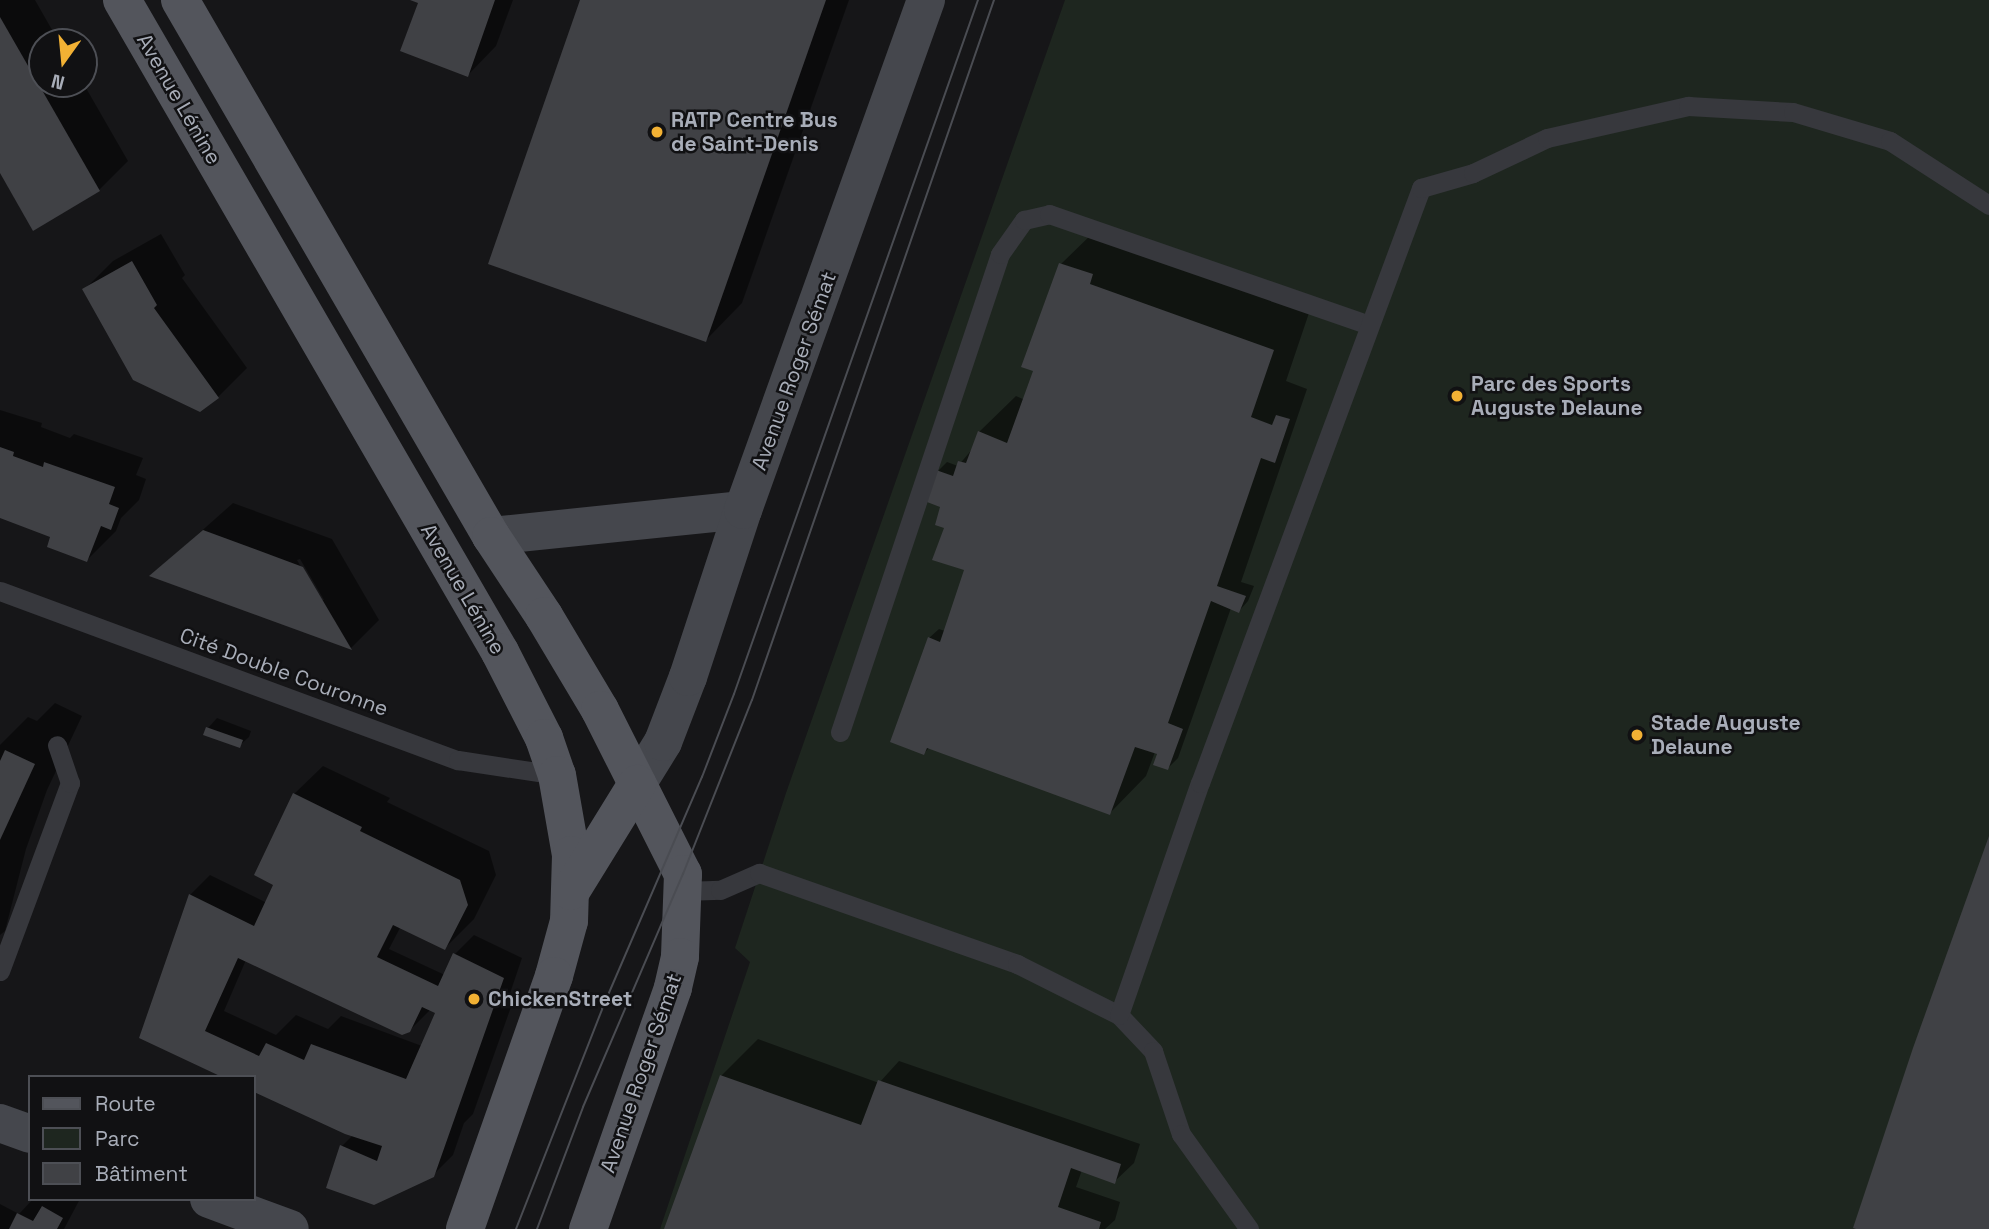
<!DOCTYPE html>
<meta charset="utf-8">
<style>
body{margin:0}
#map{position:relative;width:1989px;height:1229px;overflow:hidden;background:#161618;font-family:"Space Grotesk",sans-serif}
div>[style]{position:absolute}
.green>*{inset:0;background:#1e261f}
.shadow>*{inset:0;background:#0007}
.building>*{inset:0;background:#404145}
.lane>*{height:19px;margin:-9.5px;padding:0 9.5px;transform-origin:9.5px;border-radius:9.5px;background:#37383d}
.secondary>*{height:38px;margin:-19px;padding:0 19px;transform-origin:19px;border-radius:19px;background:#45474d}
.primary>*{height:38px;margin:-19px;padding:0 19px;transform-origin:19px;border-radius:19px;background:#53555c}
.tram>*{height:2px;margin:-1px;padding:0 1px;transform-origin:1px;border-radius:1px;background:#4a4c52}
.dots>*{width:19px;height:19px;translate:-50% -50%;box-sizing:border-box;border:4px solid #111113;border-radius:50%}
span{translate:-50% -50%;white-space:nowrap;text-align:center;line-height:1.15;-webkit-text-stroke:5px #111113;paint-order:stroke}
.street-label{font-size:21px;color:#a8adb8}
.poi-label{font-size:21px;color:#a8adb8;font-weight:700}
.left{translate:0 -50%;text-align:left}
.legend{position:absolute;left:28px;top:1075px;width:228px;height:126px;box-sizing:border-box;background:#111113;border:2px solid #4d4f55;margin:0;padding:9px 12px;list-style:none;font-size:21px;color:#a8adb8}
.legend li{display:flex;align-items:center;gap:14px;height:35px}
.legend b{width:35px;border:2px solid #4d4f55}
.north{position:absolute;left:28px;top:28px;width:70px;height:70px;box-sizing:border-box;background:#111113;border:2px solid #4d4f55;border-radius:50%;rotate:195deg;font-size:19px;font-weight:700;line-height:28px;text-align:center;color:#a8adb8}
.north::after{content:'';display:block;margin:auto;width:24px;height:32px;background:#f2b134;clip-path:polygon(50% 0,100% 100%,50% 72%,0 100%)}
</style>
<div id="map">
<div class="green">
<i style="clip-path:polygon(1065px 0,1989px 0,1989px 1229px,660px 1229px,750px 962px,735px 948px,786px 793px)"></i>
</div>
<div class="shadow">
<i style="clip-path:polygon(0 0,35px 0,59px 42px,42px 42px,42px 84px,65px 84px,72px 96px,86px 88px,128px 161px,99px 190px,0 170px)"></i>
<i style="clip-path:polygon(415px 0,513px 0,496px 46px,468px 75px,420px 2px)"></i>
<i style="clip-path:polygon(582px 0,849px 0,742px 303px,706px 340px)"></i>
<i style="clip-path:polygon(1098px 228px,1309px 313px,1286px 381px,1307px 389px,1241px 582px,1254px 586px,1248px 601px,1239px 611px,1231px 608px,1178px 758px,1168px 768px,1155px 752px,1146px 776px,1110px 813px,930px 747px,924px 753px,929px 638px,939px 629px,945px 631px,967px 569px,946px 527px,938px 471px,947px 462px,958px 466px,974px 447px,979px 432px,1016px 396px,1025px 400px,1035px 370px,1061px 264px)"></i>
<i style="clip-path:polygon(161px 234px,185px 275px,182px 278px,247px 368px,218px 397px,84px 290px,113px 261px)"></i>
<i style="clip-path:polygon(0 410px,42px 423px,41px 427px,70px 438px,74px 434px,143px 458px,136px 475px,146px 479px,139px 500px,121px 518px,116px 531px,87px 560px,52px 536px,0 516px)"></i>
<i style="clip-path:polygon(evenodd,233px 503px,332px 539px,379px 620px,351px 648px,152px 575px,233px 503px,300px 559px,324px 600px,320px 600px,297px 560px,300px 559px)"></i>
<i style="clip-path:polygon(55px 703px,82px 716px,47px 790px,26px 849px,5px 931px,0 935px,0 745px,28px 717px,37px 721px)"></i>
<i style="clip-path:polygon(217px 718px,251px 731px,249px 737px,239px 746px,208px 728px)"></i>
<i style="clip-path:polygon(evenodd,323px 766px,390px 798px,387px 802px,489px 851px,496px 875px,474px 919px,445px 948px,401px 926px,389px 949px,445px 975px,455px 954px,474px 935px,522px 958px,506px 1005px,511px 1007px,473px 1114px,464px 1123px,453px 1155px,433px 1175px,328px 1187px,342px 1146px,354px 1134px,254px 1090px,254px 1077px,141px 1037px,190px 895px,210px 875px,267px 903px,275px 884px,294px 794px,323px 766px,246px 960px,409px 1031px,430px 1010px,437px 1012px,422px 1046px,341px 1016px,328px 1029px,296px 1015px,276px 1035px,224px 1011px,246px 960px)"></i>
<i style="clip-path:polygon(758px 1039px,879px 1083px,899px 1061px,1140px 1144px,1134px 1163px,1114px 1182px,1082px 1170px,1076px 1187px,1120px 1202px,1115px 1220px,1105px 1229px,666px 1229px,721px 1076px)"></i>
<i style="clip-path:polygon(33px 1199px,50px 1201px,80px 1199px,64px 1229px,0 1229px,0 1204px,19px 1214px)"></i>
</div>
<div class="building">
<i style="clip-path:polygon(410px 0,495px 0,468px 77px,400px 51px,418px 3px)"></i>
<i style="clip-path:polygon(580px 0,826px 0,706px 342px,488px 264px)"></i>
<i style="clip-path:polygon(0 17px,100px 191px,33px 231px,0 173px)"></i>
<i style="clip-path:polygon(132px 261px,157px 305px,154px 308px,219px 398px,200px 412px,133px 380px,82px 289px)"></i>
<i style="clip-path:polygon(1059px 263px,1093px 274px,1090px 284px,1274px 350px,1251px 417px,1272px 425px,1276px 415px,1290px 419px,1275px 463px,1261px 458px,1217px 586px,1246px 596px,1239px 613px,1211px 601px,1168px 723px,1183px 729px,1168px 770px,1153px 765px,1157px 754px,1135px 747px,1110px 815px,927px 748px,924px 755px,890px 742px,928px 637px,940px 642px,964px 570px,932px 560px,944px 528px,935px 525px,940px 507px,927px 502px,936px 470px,953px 476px,958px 461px,966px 463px,978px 431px,1007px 443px,1033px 371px,1021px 367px)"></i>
<i style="clip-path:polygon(0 447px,14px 452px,13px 456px,43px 467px,44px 462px,115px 487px,109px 504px,119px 508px,111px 530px,101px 526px,87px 562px,47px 547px,50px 537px,0 518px)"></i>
<i style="clip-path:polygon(203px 530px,303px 567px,352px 650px,149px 576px)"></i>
<i style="clip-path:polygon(206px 727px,243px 740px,240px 748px,203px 735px)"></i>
<i style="clip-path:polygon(5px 750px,35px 764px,0 840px,0 761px)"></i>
<i style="clip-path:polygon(evenodd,293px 793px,362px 827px,360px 831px,460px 880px,468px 905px,445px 950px,393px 925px,377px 957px,438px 986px,453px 953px,504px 978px,434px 1177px,374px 1205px,326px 1188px,340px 1145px,377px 1161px,382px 1146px,345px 1134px,254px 1092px,254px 1077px,222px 1077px,139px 1038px,189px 894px,254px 926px,273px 885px,254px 875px,293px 793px,238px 958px,402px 1035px,410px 1032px,422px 1007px,435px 1013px,406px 1079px,311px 1044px,304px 1060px,266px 1043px,259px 1056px,205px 1031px,238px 958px)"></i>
<i style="clip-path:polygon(1989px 836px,1989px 1229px,1856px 1229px,1853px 1228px,1913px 1048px)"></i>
<i style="clip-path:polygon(720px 1075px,861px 1125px,878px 1080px,1121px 1164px,1115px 1184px,1071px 1168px,1058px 1207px,1101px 1222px,1099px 1229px,664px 1229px)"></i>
<i style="clip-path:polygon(42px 1206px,63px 1218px,57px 1229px,9px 1229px,17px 1213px,33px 1221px)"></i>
</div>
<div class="lane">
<i style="left:0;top:591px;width:488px;rotate:20.3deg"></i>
<i style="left:458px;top:760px;width:100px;rotate:8.6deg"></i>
<i style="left:840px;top:732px;width:504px;rotate:-71.49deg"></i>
<i style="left:1000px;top:254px;width:42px;rotate:-54.8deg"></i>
<i style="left:1024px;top:220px;width:26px;rotate:-13deg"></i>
<i style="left:1049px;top:214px;width:339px;rotate:19.1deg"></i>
<i style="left:684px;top:891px;width:36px;rotate:-2deg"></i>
<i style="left:720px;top:890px;width:43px;rotate:-23.6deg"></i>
<i style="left:759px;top:873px;width:274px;rotate:19.4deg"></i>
<i style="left:1017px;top:964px;width:114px;rotate:26.6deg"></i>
<i style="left:1119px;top:1015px;width:50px;rotate:46.6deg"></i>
<i style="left:1153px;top:1051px;width:88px;rotate:71.4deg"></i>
<i style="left:1181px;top:1134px;width:117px;rotate:54.4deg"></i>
<i style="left:0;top:971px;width:201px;rotate:-69.6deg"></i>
<i style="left:70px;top:783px;width:40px;rotate:-108.9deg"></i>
<i style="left:1119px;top:1015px;width:246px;rotate:-70.8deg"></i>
<i style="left:1200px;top:783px;width:635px;rotate:-69.62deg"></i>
<i style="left:1421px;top:188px;width:54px;rotate:-16.1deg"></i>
<i style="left:1473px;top:173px;width:82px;rotate:-25.3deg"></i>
<i style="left:1547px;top:138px;width:145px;rotate:-12.8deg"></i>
<i style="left:1688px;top:106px;width:105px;rotate:3.3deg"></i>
<i style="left:1793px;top:112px;width:101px;rotate:16.6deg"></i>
<i style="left:1890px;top:141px;width:118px;rotate:32.9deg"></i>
</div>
<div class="secondary">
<i style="left:491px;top:536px;width:253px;rotate:-5.9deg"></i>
<i style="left:637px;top:784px;width:49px;rotate:-58.2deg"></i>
<i style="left:663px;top:742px;width:70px;rotate:-69deg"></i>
<i style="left:688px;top:677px;width:176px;rotate:-71.8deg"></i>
<i style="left:743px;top:510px;width:542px;rotate:-70.26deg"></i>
<i style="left:0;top:1123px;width:32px;rotate:20deg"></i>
<i style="left:209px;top:1199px;width:86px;rotate:20.3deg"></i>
</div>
<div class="primary">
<i style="left:122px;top:0;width:754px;rotate:59.9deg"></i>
<i style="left:500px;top:652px;width:97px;rotate:62.9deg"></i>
<i style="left:544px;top:738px;width:39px;rotate:71deg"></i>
<i style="left:557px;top:775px;width:81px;rotate:80.1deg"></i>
<i style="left:571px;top:855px;width:66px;rotate:91.7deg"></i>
<i style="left:569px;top:921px;width:57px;rotate:105.3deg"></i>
<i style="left:554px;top:976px;width:268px;rotate:109.4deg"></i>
<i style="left:180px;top:0;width:620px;rotate:59.88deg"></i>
<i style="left:491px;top:536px;width:96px;rotate:56.5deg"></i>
<i style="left:544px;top:616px;width:109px;rotate:59.2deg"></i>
<i style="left:600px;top:710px;width:184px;rotate:63.2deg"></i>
<i style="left:683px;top:874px;width:83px;rotate:92.1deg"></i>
<i style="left:680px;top:957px;width:32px;rotate:103deg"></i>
<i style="left:673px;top:988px;width:256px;rotate:109.4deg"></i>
<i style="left:571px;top:891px;width:126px;rotate:-58.3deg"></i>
</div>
<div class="tram">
<i style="left:516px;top:1229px;width:236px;rotate:-68.6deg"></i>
<i style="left:602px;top:1009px;width:253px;rotate:-66.7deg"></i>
<i style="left:702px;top:777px;width:89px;rotate:-68.9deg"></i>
<i style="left:734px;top:694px;width:736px;rotate:-70.63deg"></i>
<i style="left:537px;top:1229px;width:130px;rotate:-69.3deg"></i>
<i style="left:583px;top:1107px;width:254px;rotate:-66.8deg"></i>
<i style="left:683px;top:874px;width:187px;rotate:-68.4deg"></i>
<i style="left:752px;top:700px;width:741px;rotate:-70.93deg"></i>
</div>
<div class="dots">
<i style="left:657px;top:132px;background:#f2b134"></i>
<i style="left:1457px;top:396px;background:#f2b134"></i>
<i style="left:1637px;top:735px;background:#f2b134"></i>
<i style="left:474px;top:999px;background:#f2b134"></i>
</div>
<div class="street-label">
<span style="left:179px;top:99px;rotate:60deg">Avenue Lénine</span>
<span style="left:794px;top:371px;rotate:-70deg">Avenue Roger Sémat</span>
<span style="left:463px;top:589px;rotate:60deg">Avenue Lénine</span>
<span style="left:284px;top:672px;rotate:20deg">Cité Double Couronne</span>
<span style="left:641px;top:1073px;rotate:-71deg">Avenue Roger Sémat</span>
</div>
<div class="poi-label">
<span class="left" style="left:671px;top:132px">RATP Centre Bus<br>de Saint-Denis</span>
<span class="left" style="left:1471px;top:396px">Parc des Sports<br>Auguste Delaune</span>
<span class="left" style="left:1651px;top:735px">Stade Auguste<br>Delaune</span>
<span class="left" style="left:488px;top:999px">ChickenStreet</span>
</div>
<ul class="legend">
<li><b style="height:9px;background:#53555c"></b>Route</li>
<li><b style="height:19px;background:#1e261f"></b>Parc</li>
<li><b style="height:19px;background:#404145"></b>Bâtiment</li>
</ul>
<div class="north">N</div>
</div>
